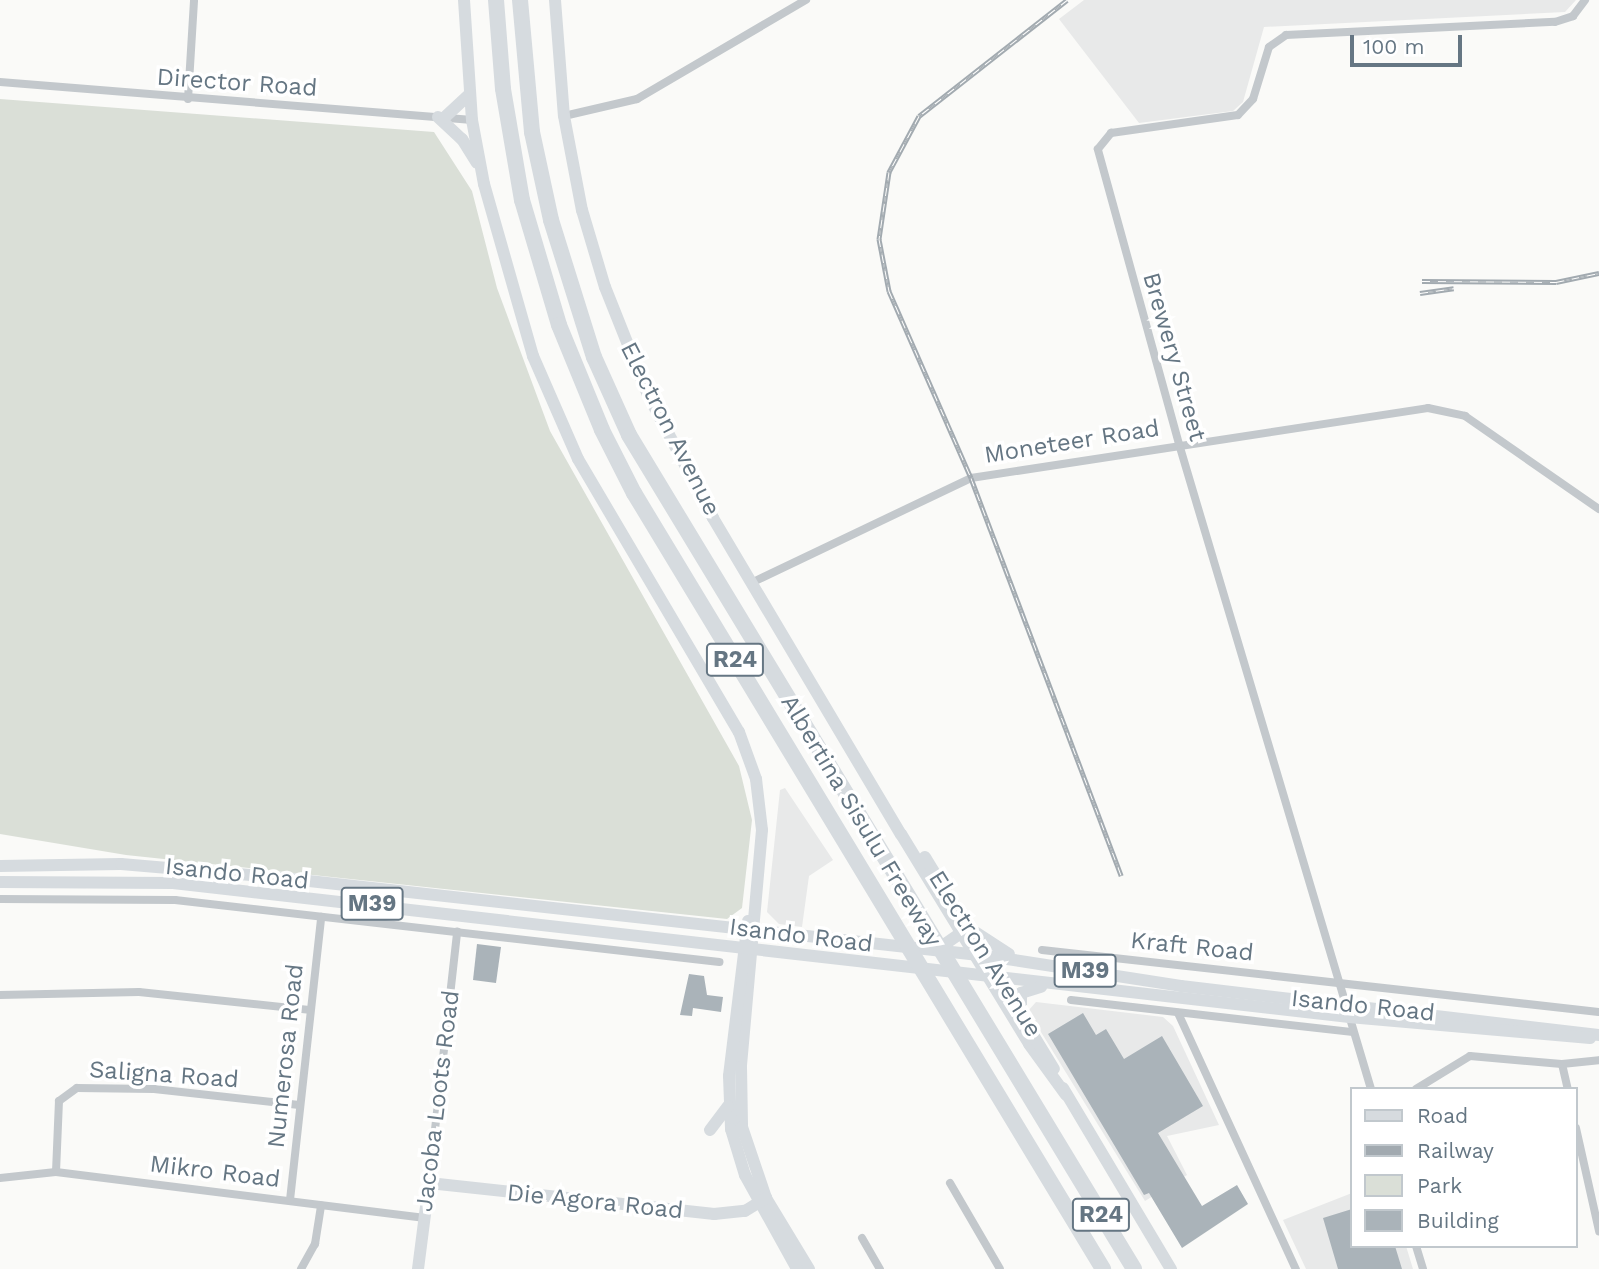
<!DOCTYPE html>
<style>
body{margin:0}
#map{position:relative;width:1599px;height:1269px;overflow:hidden;background:#fafaf8;font-family:"Work Sans",sans-serif}
div>[style]{position:absolute}
.built>*{inset:0;background:#e8e9e9}
.green>*{inset:0;background:#dadfd7}
.building>*{inset:0;background:#aab3b9}
.street>*{height:8px;margin:-4px;padding:0 4px;transform-origin:4px;border-radius:4px;background:#c3c8cc}
.secondary>*{height:12px;margin:-6px;padding:0 6px;transform-origin:6px;border-radius:6px;background:#d6dbdf}
.primary>*{height:12px;margin:-6px;padding:0 6px;transform-origin:6px;border-radius:6px;background:#d6dbdf}
.highway>*{height:16px;margin:-8px;padding:0 8px;transform-origin:8px;border-radius:8px;background:#d6dbdf}
.rail>*{height:5px;margin-top:-2.5px;transform-origin:0;background:repeating-linear-gradient(90deg,#fff 0 8px,#a2aab0 0 16px);box-sizing:border-box;border-block:2px solid #a2aab0}
span{translate:-50% -50%;white-space:nowrap;text-align:center;line-height:1.15;-webkit-text-stroke:7px #fff;paint-order:stroke}
.shield-label span{padding:2px 5px;background:#fff;border:2px solid;border-radius:5px;-webkit-text-stroke-width:0}
.shield-label{font-size:23px;color:#657683;font-weight:700}
.street-label{font-size:24px;color:#657683}
.legend{position:absolute;left:1350px;top:1087px;width:228px;height:161px;box-sizing:border-box;background:#fff;border:2px solid #c1c8cd;margin:0;padding:9px 12px;list-style:none;font-size:21px;color:#657683}
.legend li{display:flex;align-items:center;gap:14px;height:35px}
.legend b{width:35px;border:2px solid #c1c8cd}
.scale{position:absolute;left:1350px;top:35px;width:112px;height:32px;box-sizing:border-box;border:4px solid #657683;border-top:0;padding-left:9px;font-size:21px;line-height:24px;white-space:nowrap;color:#657683;-webkit-text-stroke:5px #fff;paint-order:stroke}
</style>
<div id="map">
<div class="built">
<i style="clip-path:polygon(1084px 0,1576px 0,1565px 12px,1264px 27px,1243px 102px,1233px 111px,1139px 123px,1059px 19px)"></i>
<i style="clip-path:polygon(785px 788px,833px 860px,809px 876px,802px 927px,779px 924px,767px 912px,780px 790px)"></i>
<i style="clip-path:polygon(1036px 1002px,1163px 1017px,1173px 1026px,1219px 1125px,1167px 1136px,1187px 1175px,1145px 1201px,1028px 1011px)"></i>
<i style="clip-path:polygon(1352px 1193px,1352px 1246px,1406px 1246px,1413px 1269px,1306px 1269px,1283px 1220px)"></i>
</div>
<div class="green">
<i style="clip-path:polygon(0 99px,434px 132px,472px 191px,497px 288px,550px 431px,739px 766px,752px 820px,742px 908px,727px 919px,126px 855px,0 834px)"></i>
</div>
<div class="building">
<i style="clip-path:polygon(477px 944px,501px 947px,496px 983px,473px 980px)"></i>
<i style="clip-path:polygon(689px 974px,704px 976px,707px 995px,723px 997px,721px 1012px,693px 1008px,692px 1016px,680px 1015px)"></i>
<i style="clip-path:polygon(1083px 1013px,1096px 1035px,1106px 1029px,1124px 1059px,1162px 1036px,1203px 1106px,1158px 1133px,1202px 1206px,1237px 1185px,1248px 1204px,1182px 1248px,1149px 1193px,1144px 1195px,1048px 1034px)"></i>
<i style="clip-path:polygon(1352px 1209px,1352px 1246px,1395px 1246px,1402px 1269px,1338px 1269px,1323px 1218px)"></i>
</div>
<div class="street">
<i style="left:0;top:82px;width:474px;rotate:4.6deg"></i>
<i style="left:188px;top:99px;width:99px;rotate:-86.5deg"></i>
<i style="left:564px;top:116px;width:75px;rotate:-13.1deg"></i>
<i style="left:637px;top:99px;width:196px;rotate:-30.4deg"></i>
<i style="left:753px;top:582px;width:242px;rotate:-25.5deg"></i>
<i style="left:971px;top:478px;width:462px;rotate:-8.7deg"></i>
<i style="left:1428px;top:408px;width:38px;rotate:12deg"></i>
<i style="left:1465px;top:416px;width:163px;rotate:34.8deg"></i>
<i style="left:0;top:899px;width:175px;rotate:0.3deg"></i>
<i style="left:175px;top:900px;width:548px;rotate:6.5deg"></i>
<i style="left:1042px;top:950px;width:560px;rotate:6.35deg"></i>
<i style="left:0;top:995px;width:139px;rotate:-1.2deg"></i>
<i style="left:139px;top:992px;width:171px;rotate:6deg"></i>
<i style="left:1071px;top:1000px;width:284px;rotate:6.5deg"></i>
<i style="left:1178px;top:1013px;width:282px;rotate:65.3deg"></i>
<i style="left:1562px;top:1064px;width:26px;rotate:77deg"></i>
<i style="left:1371px;top:1089px;width:673px;rotate:-106.58deg"></i>
<i style="left:1179px;top:444px;width:306px;rotate:-105.4deg"></i>
<i style="left:1098px;top:149px;width:21px;rotate:-51deg"></i>
<i style="left:1111px;top:133px;width:128px;rotate:-8.1deg"></i>
<i style="left:1238px;top:115px;width:22px;rotate:-47deg"></i>
<i style="left:1253px;top:99px;width:54px;rotate:-72.9deg"></i>
<i style="left:1269px;top:47px;width:21px;rotate:-35deg"></i>
<i style="left:1286px;top:35px;width:269px;rotate:-2.8deg"></i>
<i style="left:1555px;top:22px;width:19px;rotate:-18deg"></i>
<i style="left:1573px;top:16px;width:20px;rotate:-53deg"></i>
<i style="left:1416px;top:1089px;width:63px;rotate:-31.4deg"></i>
<i style="left:1470px;top:1056px;width:92px;rotate:5deg"></i>
<i style="left:1562px;top:1064px;width:37px;rotate:-6deg"></i>
<i style="left:1576px;top:1128px;width:106px;rotate:77.4deg"></i>
<i style="left:56px;top:1172px;width:71px;rotate:-87.6deg"></i>
<i style="left:59px;top:1101px;width:22px;rotate:-36deg"></i>
<i style="left:77px;top:1088px;width:77px;rotate:0.7deg"></i>
<i style="left:154px;top:1089px;width:146px;rotate:6.3deg"></i>
<i style="left:0;top:1178px;width:56px;rotate:-6.1deg"></i>
<i style="left:56px;top:1172px;width:372px;rotate:7.1deg"></i>
<i style="left:429px;top:1183px;width:253px;rotate:-83.6deg"></i>
<i style="left:950px;top:1183px;width:99px;rotate:59.8deg"></i>
<i style="left:290px;top:1200px;width:285px;rotate:-83.7deg"></i>
<i style="left:862px;top:1238px;width:36px;rotate:60deg"></i>
<i style="left:1416px;top:1246px;width:24px;rotate:73deg"></i>
<i style="left:301px;top:1269px;width:29px;rotate:-61deg"></i>
<i style="left:315px;top:1244px;width:39px;rotate:-81deg"></i>
</div>
<div class="secondary">
<i style="left:464px;top:0;width:120px;rotate:86.2deg"></i>
<i style="left:472px;top:120px;width:65px;rotate:79.4deg"></i>
<i style="left:484px;top:184px;width:179px;rotate:74.1deg"></i>
<i style="left:533px;top:356px;width:112px;rotate:66.4deg"></i>
<i style="left:578px;top:459px;width:317px;rotate:59.5deg"></i>
<i style="left:739px;top:732px;width:50px;rotate:70.1deg"></i>
<i style="left:756px;top:779px;width:51px;rotate:83.3deg"></i>
<i style="left:762px;top:830px;width:238px;rotate:95.1deg"></i>
<i style="left:741px;top:1067px;width:60px;rotate:89deg"></i>
<i style="left:742px;top:1127px;width:75px;rotate:71.3deg"></i>
<i style="left:766px;top:1198px;width:83px;rotate:58.8deg"></i>
<i style="left:555px;top:0;width:116px;rotate:85.6deg"></i>
<i style="left:564px;top:116px;width:96px;rotate:79.2deg"></i>
<i style="left:582px;top:210px;width:80px;rotate:73.4deg"></i>
<i style="left:605px;top:287px;width:116px;rotate:68.3deg"></i>
<i style="left:648px;top:395px;width:139px;rotate:62.1deg"></i>
<i style="left:713px;top:518px;width:368px;rotate:59.3deg"></i>
<i style="left:901px;top:834px;width:246px;rotate:58.6deg"></i>
<i style="left:1029px;top:1044px;width:63px;rotate:54deg"></i>
<i style="left:438px;top:117px;width:33px;rotate:43deg"></i>
<i style="left:462px;top:139px;width:28px;rotate:58deg"></i>
<i style="left:444px;top:118px;width:35px;rotate:-43deg"></i>
<i style="left:925px;top:857px;width:248px;rotate:58.7deg"></i>
<i style="left:748px;top:921px;width:156px;rotate:97deg"></i>
<i style="left:729px;top:1076px;width:53px;rotate:87.8deg"></i>
<i style="left:731px;top:1129px;width:48px;rotate:73.1deg"></i>
<i style="left:745px;top:1175px;width:107px;rotate:61deg"></i>
<i style="left:1063px;top:1088px;width:211px;rotate:59.2deg"></i>
<i style="left:710px;top:1130px;width:30px;rotate:-53deg"></i>
<i style="left:418px;top:1269px;width:87px;rotate:-82.7deg"></i>
<i style="left:429px;top:1183px;width:287px;rotate:6.2deg"></i>
<i style="left:714px;top:1214px;width:31px;rotate:-6deg"></i>
<i style="left:745px;top:1211px;width:25px;rotate:-32deg"></i>
</div>
<div class="primary">
<i style="left:0;top:866px;width:121px;rotate:-0.9deg"></i>
<i style="left:121px;top:864px;width:153px;rotate:4.9deg"></i>
<i style="left:273px;top:877px;width:719px;rotate:6.31deg"></i>
<i style="left:988px;top:956px;width:195px;rotate:8.8deg"></i>
<i style="left:1181px;top:986px;width:421px;rotate:6.7deg"></i>
<i style="left:0;top:882px;width:173px;rotate:0.3deg"></i>
<i style="left:173px;top:883px;width:1184px;rotate:6.5deg"></i>
<i style="left:1349px;top:1017px;width:242px;rotate:5deg"></i>
<i style="left:972px;top:930px;width:44px;rotate:33deg"></i>
<i style="left:938px;top:949px;width:29px;rotate:-35deg"></i>
<i style="left:1021px;top:1010px;width:17px;rotate:-90deg"></i>
<i style="left:1021px;top:993px;width:21px;rotate:-17deg"></i>
</div>
<div class="highway">
<i style="left:496px;top:0;width:89px;rotate:85.5deg"></i>
<i style="left:503px;top:89px;width:113px;rotate:80.3deg"></i>
<i style="left:522px;top:200px;width:130px;rotate:73.5deg"></i>
<i style="left:559px;top:325px;width:113px;rotate:67.7deg"></i>
<i style="left:602px;top:430px;width:71px;rotate:63.1deg"></i>
<i style="left:634px;top:493px;width:907px;rotate:58.85deg"></i>
<i style="left:520px;top:0;width:133px;rotate:84.8deg"></i>
<i style="left:532px;top:132px;width:90px;rotate:77.8deg"></i>
<i style="left:551px;top:220px;width:144px;rotate:72.6deg"></i>
<i style="left:594px;top:357px;width:85px;rotate:65.8deg"></i>
<i style="left:629px;top:435px;width:975px;rotate:58.8deg"></i>
</div>
<div class="rail">
<i style="left:1067px;top:0;width:188px;rotate:141.9deg"></i>
<i style="left:919px;top:116px;width:64px;rotate:118.2deg"></i>
<i style="left:889px;top:172px;width:68px;rotate:98.5deg"></i>
<i style="left:879px;top:239px;width:53px;rotate:79.1deg"></i>
<i style="left:889px;top:291px;width:204px;rotate:66.3deg"></i>
<i style="left:971px;top:478px;width:425px;rotate:69.3deg"></i>
<i style="left:1422px;top:281px;width:134px;rotate:0.4deg"></i>
<i style="left:1556px;top:282px;width:44px;rotate:-11.8deg"></i>
<i style="left:1420px;top:293px;width:34px;rotate:-8deg"></i>
</div>
<div class="shield-label">
<span style="left:735px;top:660px">R24</span>
<span style="left:372px;top:904px">M39</span>
<span style="left:1085px;top:971px">M39</span>
<span style="left:1101px;top:1215px">R24</span>
</div>
<div class="street-label">
<span style="left:237px;top:83px;rotate:4deg">Director Road</span>
<span style="left:1174px;top:357px;rotate:74deg">Brewery Street</span>
<span style="left:670px;top:429px;rotate:63deg">Electron Avenue</span>
<span style="left:1072px;top:442px;rotate:-9deg">Moneteer Road</span>
<span style="left:861px;top:821px;rotate:59deg">Albertina Sisulu Freeway</span>
<span style="left:237px;top:874px;rotate:6deg">Isando Road</span>
<span style="left:801px;top:936px;rotate:7deg">Isando Road</span>
<span style="left:1192px;top:947px;rotate:6deg">Kraft Road</span>
<span style="left:985px;top:954px;rotate:58deg">Electron Avenue</span>
<span style="left:1363px;top:1006px;rotate:6deg">Isando Road</span>
<span style="left:286px;top:1056px;rotate:-84deg">Numerosa Road</span>
<span style="left:164px;top:1075px;rotate:4deg">Saligna Road</span>
<span style="left:438px;top:1101px;rotate:-83deg">Jacoba Loots Road</span>
<span style="left:215px;top:1172px;rotate:7deg">Mikro Road</span>
<span style="left:595px;top:1202px;rotate:6deg">Die Agora Road</span>
</div>
<ul class="legend">
<li><b style="height:9px;background:#d6dbdf"></b>Road</li>
<li><b style="height:9px;background:#a2aab0"></b>Railway</li>
<li><b style="height:19px;background:#dadfd7"></b>Park</li>
<li><b style="height:19px;background:#aab3b9"></b>Building</li>
</ul>
<div class="scale">100 m</div>
</div>
